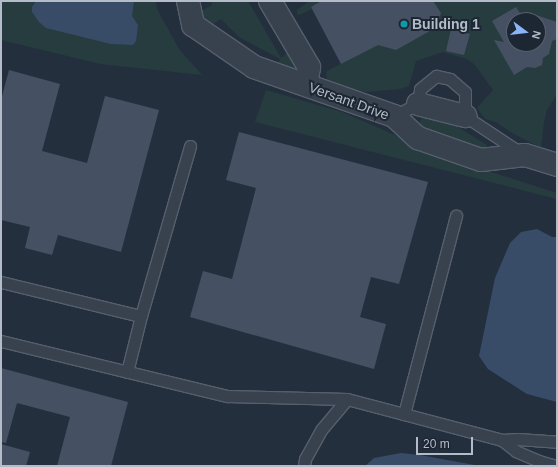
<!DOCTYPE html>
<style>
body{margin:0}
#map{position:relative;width:558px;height:467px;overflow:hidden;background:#242f3e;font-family:Helvetica,sans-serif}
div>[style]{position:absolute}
.green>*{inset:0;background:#263c3f}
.water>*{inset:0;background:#394c67}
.building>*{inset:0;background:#455162}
.roads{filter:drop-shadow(1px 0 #565f6c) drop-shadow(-1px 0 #565f6c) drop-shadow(0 1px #565f6c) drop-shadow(0 -1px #565f6c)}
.lane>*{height:11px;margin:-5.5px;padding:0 5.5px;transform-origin:5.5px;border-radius:5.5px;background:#38414e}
.street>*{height:22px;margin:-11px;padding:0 11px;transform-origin:11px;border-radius:11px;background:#38414e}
.dots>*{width:11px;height:11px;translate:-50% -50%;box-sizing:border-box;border:2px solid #1d2633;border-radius:50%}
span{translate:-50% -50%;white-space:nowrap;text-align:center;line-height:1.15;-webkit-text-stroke:4px #1d2633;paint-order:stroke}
.poi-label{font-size:14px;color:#b4bcc9;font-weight:700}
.left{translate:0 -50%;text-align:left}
.street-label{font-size:14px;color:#b4bcc9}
.frame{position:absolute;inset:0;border:2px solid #b4bcc9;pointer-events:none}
.north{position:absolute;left:506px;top:12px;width:40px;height:40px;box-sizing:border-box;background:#1d2633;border:1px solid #59626f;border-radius:50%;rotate:105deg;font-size:11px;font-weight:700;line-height:16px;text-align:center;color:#b4bcc9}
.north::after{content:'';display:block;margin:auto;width:14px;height:18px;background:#8ab4f8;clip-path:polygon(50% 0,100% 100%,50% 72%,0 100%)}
.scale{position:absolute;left:416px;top:437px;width:57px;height:18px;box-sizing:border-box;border:2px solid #b4bcc9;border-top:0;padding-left:5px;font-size:12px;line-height:14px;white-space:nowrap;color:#b4bcc9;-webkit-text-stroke:3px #1d2633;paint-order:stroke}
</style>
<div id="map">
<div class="green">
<i style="clip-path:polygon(1px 1px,156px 1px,157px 9px,179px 49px,202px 75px,100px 64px,1px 40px)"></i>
<i style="clip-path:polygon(211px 1px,248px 1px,281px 58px,291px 50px,297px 69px,294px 76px,276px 68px,280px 59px,239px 37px,221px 19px,210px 26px,206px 25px,200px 14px,201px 11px,212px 5px)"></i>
<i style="clip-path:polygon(309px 1px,321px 1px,311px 7px,312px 9px,299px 15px,297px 14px,297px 10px)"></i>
<i style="clip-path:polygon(evenodd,332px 1px,557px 1px,557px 94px,547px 110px,544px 122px,541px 148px,512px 133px,496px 122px,485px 119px,477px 108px,493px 90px,475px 65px,467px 59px,443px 52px,416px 61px,409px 86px,400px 89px,366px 92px,329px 86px,326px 75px,327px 71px,360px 54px,332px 1px,514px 20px,538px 20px,538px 44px,514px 44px,514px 20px)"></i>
<i style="clip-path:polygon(266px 90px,342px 112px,448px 158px,557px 193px,557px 199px,255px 122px)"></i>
<i style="clip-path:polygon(427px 116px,448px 121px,487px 145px,488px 150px,486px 153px,424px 134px,419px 124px,422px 118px)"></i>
</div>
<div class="water">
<i style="clip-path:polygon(36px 1px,134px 1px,132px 16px,138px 25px,136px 41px,133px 45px,111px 44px,46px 28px,39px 22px,32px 12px,32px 7px)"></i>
<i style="clip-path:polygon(537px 229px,552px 237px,557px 237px,557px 402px,527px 394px,516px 387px,488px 369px,479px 356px,495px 278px,510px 243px,521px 232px)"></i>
<i style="clip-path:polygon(401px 453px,420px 455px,480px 466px,365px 466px,374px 458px)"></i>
</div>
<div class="building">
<i style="clip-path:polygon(321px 1px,433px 1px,441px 13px,437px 27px,396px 50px,378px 45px,341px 64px,311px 7px)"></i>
<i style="clip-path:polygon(evenodd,516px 7px,523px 18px,530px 13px,557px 22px,557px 39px,552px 41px,549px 54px,543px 58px,542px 65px,535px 68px,527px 67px,514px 75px,494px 40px,504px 42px,492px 21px,516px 7px,514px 20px,538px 20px,538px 44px,514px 44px,514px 20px)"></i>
<i style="clip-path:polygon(451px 29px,470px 34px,464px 55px,446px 51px)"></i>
<i style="clip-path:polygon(9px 70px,60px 84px,42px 151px,87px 163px,105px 96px,159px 110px,121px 252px,58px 235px,52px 255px,25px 248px,30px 227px,1px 220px,1px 100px)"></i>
<i style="clip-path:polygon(239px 132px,428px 182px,399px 284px,371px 277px,360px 317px,386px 324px,374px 369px,190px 317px,203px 271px,232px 279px,256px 188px,226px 180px)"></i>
<i style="clip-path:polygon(1px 368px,128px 402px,111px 466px,57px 466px,70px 417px,17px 403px,6px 443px,1px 442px)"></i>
<i style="clip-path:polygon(1px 444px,30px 452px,26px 466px,1px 466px)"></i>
</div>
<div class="roads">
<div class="lane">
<i style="left:394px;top:116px;width:27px;rotate:-27deg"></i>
<i style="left:418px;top:104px;width:15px;rotate:-82deg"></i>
<i style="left:420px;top:89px;width:21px;rotate:-39deg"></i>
<i style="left:436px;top:76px;width:14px;rotate:12deg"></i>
<i style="left:450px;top:79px;width:20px;rotate:41deg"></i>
<i style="left:465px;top:92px;width:24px;rotate:90deg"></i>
<i style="left:465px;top:116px;width:67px;rotate:33.5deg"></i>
<i style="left:1px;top:282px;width:144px;rotate:13.7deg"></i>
<i style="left:141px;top:316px;width:177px;rotate:-73.9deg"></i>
<i style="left:1px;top:341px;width:233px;rotate:13.7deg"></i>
<i style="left:227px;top:396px;width:120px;rotate:1.4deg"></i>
<i style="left:347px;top:399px;width:160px;rotate:14.8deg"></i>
<i style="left:127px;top:372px;width:58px;rotate:-76deg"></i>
<i style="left:404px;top:414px;width:205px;rotate:-75.3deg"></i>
<i style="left:304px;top:466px;width:7px;rotate:-82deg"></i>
<i style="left:305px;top:459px;width:33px;rotate:-61deg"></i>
<i style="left:321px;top:430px;width:40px;rotate:-50deg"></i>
<i style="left:556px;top:466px;width:18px;rotate:-164deg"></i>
<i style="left:539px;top:461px;width:25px;rotate:-157deg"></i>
<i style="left:516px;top:451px;width:18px;rotate:-142deg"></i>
<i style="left:502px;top:440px;width:16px;rotate:-4deg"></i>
<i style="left:518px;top:439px;width:39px;rotate:4deg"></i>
</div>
<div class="street">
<i style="left:188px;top:1px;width:25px;rotate:78deg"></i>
<i style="left:193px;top:25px;width:74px;rotate:34.5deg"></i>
<i style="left:254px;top:67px;width:148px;rotate:19.3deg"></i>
<i style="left:394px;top:116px;width:33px;rotate:43deg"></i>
<i style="left:418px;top:138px;width:67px;rotate:19.2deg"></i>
<i style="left:481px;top:160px;width:44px;rotate:-6.5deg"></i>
<i style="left:525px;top:155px;width:34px;rotate:17deg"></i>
<i style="left:270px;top:1px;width:77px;rotate:59.4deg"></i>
<i style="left:309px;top:67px;width:18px;rotate:99deg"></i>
<i style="left:418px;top:104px;width:49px;rotate:14.3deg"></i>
</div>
</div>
<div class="dots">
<i style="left:404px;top:24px;background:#0f9aa8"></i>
</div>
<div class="poi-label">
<span class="left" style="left:412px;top:24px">Building 1</span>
</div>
<div class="street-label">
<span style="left:349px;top:101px;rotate:20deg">Versant Drive</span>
</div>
<div class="frame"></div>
<div class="north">N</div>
<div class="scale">20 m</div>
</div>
